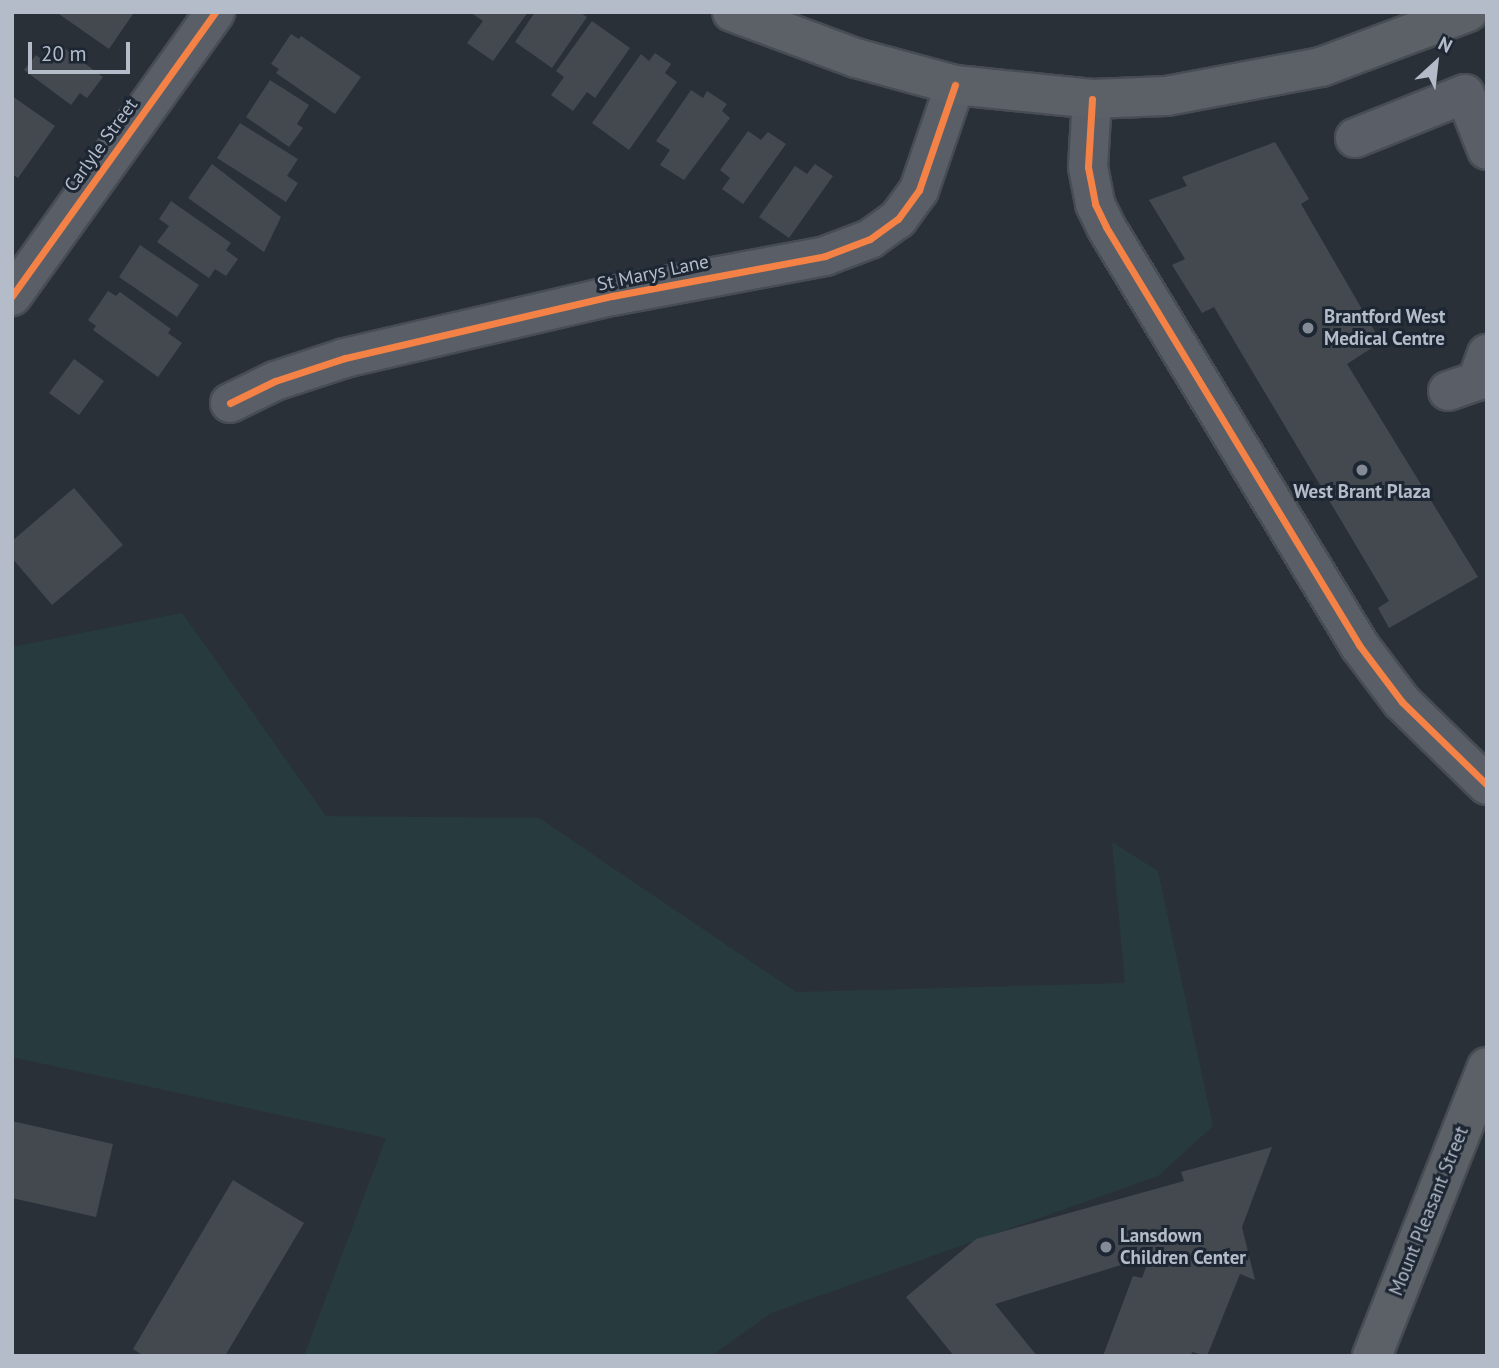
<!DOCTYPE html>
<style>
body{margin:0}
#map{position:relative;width:1499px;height:1368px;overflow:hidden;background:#2a3038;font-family:"PT Sans",sans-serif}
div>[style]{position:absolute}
.green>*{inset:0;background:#273a3e}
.building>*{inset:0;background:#444950}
.roads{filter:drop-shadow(2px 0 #484c53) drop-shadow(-2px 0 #484c53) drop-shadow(0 2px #484c53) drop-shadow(0 -2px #484c53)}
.minor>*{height:38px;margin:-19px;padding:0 19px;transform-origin:19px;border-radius:19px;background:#5a5e66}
.major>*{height:38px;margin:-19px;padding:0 19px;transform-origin:19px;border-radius:19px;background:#5c6168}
.cycleway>*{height:7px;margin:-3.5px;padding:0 3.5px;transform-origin:3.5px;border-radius:3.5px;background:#f48246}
.dots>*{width:19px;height:19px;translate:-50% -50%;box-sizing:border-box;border:4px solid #1d2633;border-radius:50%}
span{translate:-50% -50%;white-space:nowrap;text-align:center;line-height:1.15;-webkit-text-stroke:6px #1d2633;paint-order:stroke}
.street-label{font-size:19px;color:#b4bcc9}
.poi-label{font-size:19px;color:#b4bcc9;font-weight:700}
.left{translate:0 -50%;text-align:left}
.frame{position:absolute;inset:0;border:14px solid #b4bcc9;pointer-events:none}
.north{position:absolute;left:1401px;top:28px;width:70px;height:70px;-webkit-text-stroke:5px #1d2633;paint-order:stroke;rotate:27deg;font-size:19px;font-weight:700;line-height:28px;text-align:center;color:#b4bcc9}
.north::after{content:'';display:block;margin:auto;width:24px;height:32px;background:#b4bcc9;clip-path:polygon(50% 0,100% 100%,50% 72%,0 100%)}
.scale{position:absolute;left:28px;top:42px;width:102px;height:32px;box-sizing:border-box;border:4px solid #b4bcc9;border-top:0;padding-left:9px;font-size:21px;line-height:24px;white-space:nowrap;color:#b4bcc9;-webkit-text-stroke:5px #1d2633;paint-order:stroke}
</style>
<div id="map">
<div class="green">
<i style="clip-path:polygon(182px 613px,326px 816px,539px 818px,796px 992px,1125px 983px,1112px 842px,1158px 871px,1213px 1126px,1158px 1176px,771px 1313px,711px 1356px,304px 1356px,386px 1138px,12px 1057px,12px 647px)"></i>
</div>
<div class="building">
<i style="clip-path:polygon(56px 12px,131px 12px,133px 14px,109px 49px)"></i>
<i style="clip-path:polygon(470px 12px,528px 12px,493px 61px,467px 43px,483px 21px)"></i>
<i style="clip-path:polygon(535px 12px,579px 12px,587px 17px,552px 68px,515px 42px)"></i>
<i style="clip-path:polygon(592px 21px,630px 48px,595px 98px,587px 92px,573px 111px,551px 95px,564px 77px,556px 71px)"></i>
<i style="clip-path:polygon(291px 34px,299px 39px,301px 36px,361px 77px,335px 114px,276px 73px,279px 69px,271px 64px)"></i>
<i style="clip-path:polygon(60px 45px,103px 77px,87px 98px,80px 93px,71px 105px,24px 70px,36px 55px,46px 63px)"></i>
<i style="clip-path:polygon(655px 53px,671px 64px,665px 73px,677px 82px,629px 150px,592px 123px,641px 54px,649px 61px)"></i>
<i style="clip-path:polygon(270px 80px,309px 105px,297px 124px,303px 128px,289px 147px,246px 117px)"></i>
<i style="clip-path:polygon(691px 90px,703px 98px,707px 91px,727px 104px,722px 111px,730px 118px,684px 180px,660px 165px,670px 150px,656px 141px)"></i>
<i style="clip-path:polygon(12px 96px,55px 126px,18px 178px,12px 174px)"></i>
<i style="clip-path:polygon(240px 123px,298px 159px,287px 176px,298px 183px,286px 202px,217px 158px)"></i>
<i style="clip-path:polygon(748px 131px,761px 140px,768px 132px,786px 144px,743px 204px,722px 189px,730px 178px,720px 170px)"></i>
<i style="clip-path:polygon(1275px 142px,1309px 199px,1301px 204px,1381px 342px,1347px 364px,1478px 577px,1389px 628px,1378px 608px,1389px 601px,1214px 307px,1202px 313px,1172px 265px,1185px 259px,1149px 200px,1187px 186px,1182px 177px)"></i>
<i style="clip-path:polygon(212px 164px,281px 217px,264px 252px,188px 198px)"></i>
<i style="clip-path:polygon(815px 164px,833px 176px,789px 238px,759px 217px,795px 166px,807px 174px)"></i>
<i style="clip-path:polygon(171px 201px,231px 243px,226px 250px,238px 259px,226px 276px,215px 269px,209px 278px,157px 242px,169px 226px,159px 219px)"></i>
<i style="clip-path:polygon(140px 245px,199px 285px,177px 317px,119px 277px)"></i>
<i style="clip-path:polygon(108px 291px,116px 296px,120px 292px,171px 329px,168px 333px,182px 343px,158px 377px,93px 330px,96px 326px,88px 320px)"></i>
<i style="clip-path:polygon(74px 359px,104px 381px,79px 415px,49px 393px)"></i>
<i style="clip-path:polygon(74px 488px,123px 545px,52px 605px,12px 558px,12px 541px)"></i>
<i style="clip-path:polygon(12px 1121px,113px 1144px,96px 1217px,12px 1198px)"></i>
<i style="clip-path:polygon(1272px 1147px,1242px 1227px,1255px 1280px,1240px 1274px,1207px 1356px,1192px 1352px,1191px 1356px,1103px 1356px,1133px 1276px,1142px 1278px,1150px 1256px,995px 1304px,1037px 1356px,954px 1356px,906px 1297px,976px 1239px,1184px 1181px,1181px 1172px)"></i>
<i style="clip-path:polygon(233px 1180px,304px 1223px,225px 1356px,144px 1356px,133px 1349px)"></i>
</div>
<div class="roads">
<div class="minor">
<i style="left:1092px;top:99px;width:68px;rotate:93.4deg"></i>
<i style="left:1088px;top:167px;width:38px;rotate:79deg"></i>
<i style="left:1095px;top:204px;width:25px;rotate:64deg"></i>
<i style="left:1106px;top:227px;width:489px;rotate:58.8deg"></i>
<i style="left:1359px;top:645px;width:71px;rotate:53deg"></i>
<i style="left:1402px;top:702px;width:119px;rotate:44.3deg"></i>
<i style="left:1355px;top:138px;width:118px;rotate:-21.8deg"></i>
<i style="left:1465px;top:94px;width:60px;rotate:68.6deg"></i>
<i style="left:12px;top:296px;width:349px;rotate:-54.4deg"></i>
<i style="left:1448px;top:391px;width:31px;rotate:-19deg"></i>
<i style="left:1477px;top:381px;width:29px;rotate:-70deg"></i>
<i style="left:230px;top:403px;width:50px;rotate:-26.1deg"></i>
<i style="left:275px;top:381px;width:74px;rotate:-18.2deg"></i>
<i style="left:345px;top:358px;width:274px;rotate:-13.1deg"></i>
<i style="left:612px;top:296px;width:217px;rotate:-10.6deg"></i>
<i style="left:825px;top:256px;width:48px;rotate:-20.7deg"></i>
<i style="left:870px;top:239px;width:34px;rotate:-36deg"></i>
<i style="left:898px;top:219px;width:36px;rotate:-54deg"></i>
<i style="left:919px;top:190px;width:111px;rotate:-71.1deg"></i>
</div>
<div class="major">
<i style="left:732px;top:12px;width:132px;rotate:20.4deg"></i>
<i style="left:856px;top:58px;width:103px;rotate:15.3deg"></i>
<i style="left:955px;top:85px;width:138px;rotate:5.8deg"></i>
<i style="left:1092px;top:99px;width:75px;rotate:-2.3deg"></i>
<i style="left:1167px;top:96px;width:157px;rotate:-10.7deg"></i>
<i style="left:1321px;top:67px;width:157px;rotate:-20.5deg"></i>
<i style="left:1372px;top:1356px;width:311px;rotate:-68.3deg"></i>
</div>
</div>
<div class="cycleway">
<i style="left:1092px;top:99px;width:68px;rotate:93.4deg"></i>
<i style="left:1088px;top:167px;width:38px;rotate:79deg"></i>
<i style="left:1095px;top:204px;width:25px;rotate:64deg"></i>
<i style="left:1106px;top:227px;width:489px;rotate:58.8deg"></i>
<i style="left:1359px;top:645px;width:71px;rotate:53deg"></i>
<i style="left:1402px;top:702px;width:119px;rotate:44.3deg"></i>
<i style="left:12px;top:296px;width:349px;rotate:-54.4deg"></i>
<i style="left:230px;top:403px;width:50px;rotate:-26.1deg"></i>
<i style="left:275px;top:381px;width:74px;rotate:-18.2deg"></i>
<i style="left:345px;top:358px;width:274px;rotate:-13.1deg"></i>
<i style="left:612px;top:296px;width:217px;rotate:-10.6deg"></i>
<i style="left:825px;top:256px;width:48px;rotate:-20.7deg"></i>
<i style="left:870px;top:239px;width:34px;rotate:-36deg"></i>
<i style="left:898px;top:219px;width:36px;rotate:-54deg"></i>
<i style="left:919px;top:190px;width:111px;rotate:-71.1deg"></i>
</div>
<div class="dots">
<i style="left:1308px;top:328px;background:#848b96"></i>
<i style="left:1362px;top:470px;background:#848b96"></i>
<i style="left:1106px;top:1247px;background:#848b96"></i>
</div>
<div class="street-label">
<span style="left:101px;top:145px;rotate:-54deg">Carlyle Street</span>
<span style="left:653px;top:273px;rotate:-12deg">St Marys Lane</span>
<span style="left:1429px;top:1211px;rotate:-68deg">Mount Pleasant Street</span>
</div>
<div class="poi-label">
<span class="left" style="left:1324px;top:328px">Brantford West<br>Medical Centre</span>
<span style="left:1362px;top:492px">West Brant Plaza</span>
<span class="left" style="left:1120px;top:1247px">Lansdown<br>Children Center</span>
</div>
<div class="frame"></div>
<div class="north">N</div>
<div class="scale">20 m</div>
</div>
